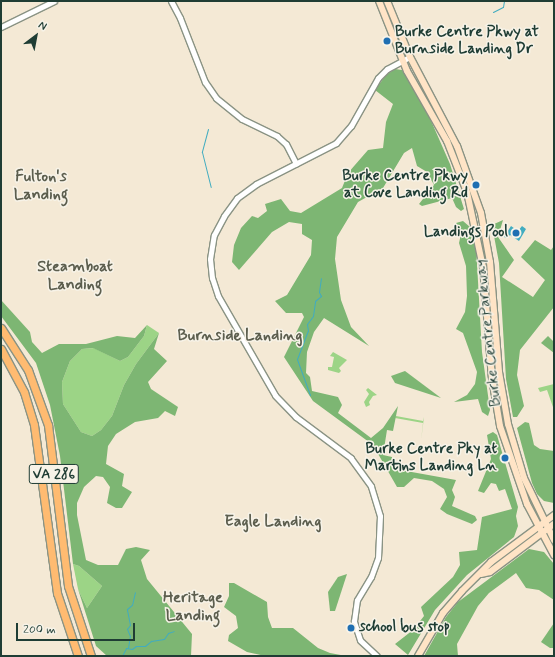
<!DOCTYPE html>
<style>
body{margin:0}
#map{position:relative;width:555px;height:657px;overflow:hidden;background:#f4e9d5;font-family:Mynerve,sans-serif}
div>[style]{position:absolute}
.green>*{inset:0;background:#9cd486}
.forest>*{inset:0;background:#7db673}
.water>*{inset:0;background:#41acc0}
.stream>*{height:1px;margin:-0.5px;padding:0 0.5px;transform-origin:0.5px;border-radius:0.5px;background:#41acc0}
.roads{filter:drop-shadow(1px 0 #8a9384) drop-shadow(-1px 0 #8a9384) drop-shadow(0 1px #8a9384) drop-shadow(0 -1px #8a9384)}
.tertiary>*{height:5px;margin:-2.5px;padding:0 2.5px;transform-origin:2.5px;border-radius:2.5px;background:#fff}
.secondary>*{height:6px;margin:-3px;padding:0 3px;transform-origin:3px;border-radius:3px;background:#ffe4c6}
.trunk>*{height:7px;margin:-3.5px;padding:0 3.5px;transform-origin:3.5px;border-radius:3.5px;background:#ffbb71}
.dots>*{width:11px;height:11px;translate:-50% -50%;box-sizing:border-box;border:2px solid #f7f3e8;border-radius:50%}
span{translate:-50% -50%;white-space:nowrap;text-align:center;line-height:1.15;-webkit-text-stroke:3px #f7f3e8;paint-order:stroke}
.shield-label span{padding:1px 3px;background:#f7f3e8;border:1px solid;border-radius:3px;-webkit-text-stroke-width:0}
.shield-label{font-size:14px;color:#1f3d34;font-weight:700}
.poi-label{font-size:15px;color:#1f3d34;font-weight:700}
.left{translate:0 -50%;text-align:left}
.right{translate:-100% -50%;text-align:right}
.street-label{font-size:15px;color:#1f3d34}
.neighbourhood-label{font-size:16px;color:#5c5e4e;font-weight:700}
.frame{position:absolute;inset:0;border:2px solid #1f3d34;pointer-events:none}
.north{position:absolute;left:16px;top:16px;width:40px;height:40px;-webkit-text-stroke:3px #f7f3e8;paint-order:stroke;rotate:32deg;font-size:11px;font-weight:700;line-height:16px;text-align:center;color:#1f3d34}
.north::after{content:'';display:block;margin:auto;width:14px;height:18px;background:#1f3d34;clip-path:polygon(50% 0,100% 100%,50% 72%,0 100%)}
.scale{position:absolute;left:16px;top:623px;width:119px;height:18px;box-sizing:border-box;border:2px solid #1f3d34;border-top:0;padding-left:5px;font-size:12px;line-height:14px;white-space:nowrap;color:#1f3d34;-webkit-text-stroke:3px #f7f3e8;paint-order:stroke}
</style>
<div id="map">
<div class="green">
<i style="clip-path:polygon(487px 273px,490px 285px,495px 370px,493px 362px)"></i>
<i style="clip-path:polygon(147px 325px,159px 333px,136px 364px,124px 385px,112px 416px,101px 430px,92px 436px,81px 432px,63px 404px,62px 382px,70px 361px,82px 349px,94px 348px,120px 361px,128px 357px,144px 336px)"></i>
<i style="clip-path:polygon(333px 352px,347px 360px,339px 368px,341px 371px,339px 373px,328px 370px,328px 367px,332px 367px,334px 357px,330px 356px)"></i>
<i style="clip-path:polygon(554px 384px,554px 410px,547px 390px,540px 392px,538px 388px)"></i>
<i style="clip-path:polygon(368px 388px,377px 395px,373px 396px,369px 402px,370px 405px,366px 407px,364px 402px,369px 394px,366px 390px)"></i>
<i style="clip-path:polygon(396px 416px,423px 421px,424px 417px,421px 441px,423px 423px,395px 418px)"></i>
<i style="clip-path:polygon(73px 564px,79px 566px,102px 586px,87px 608px,78px 589px)"></i>
</div>
<div class="forest">
<i style="clip-path:polygon(395px 69px,402px 70px,405px 75px,425px 107px,450px 164px,464px 209px,461px 211px,456px 207px,452px 198px,422px 206px,419px 204px,434px 185px,427px 172px,417px 166px,412px 148px,404px 153px,383px 188px,358px 202px,337px 237px,335px 259px,341px 300px,351px 327px,369px 346px,324px 318px,314px 332px,307px 352px,306px 373px,310px 377px,312px 391px,338px 397px,342px 405px,338px 413px,371px 438px,383px 428px,398px 406px,393px 431px,387px 430px,383px 455px,392px 457px,395px 469px,456px 480px,452px 490px,455px 497px,452px 506px,475px 516px,477px 520px,472px 524px,447px 514px,440px 509px,447px 497px,444px 489px,432px 481px,414px 478px,404px 487px,397px 487px,373px 445px,313px 401px,284px 357px,304px 317px,302px 313px,286px 313px,275px 301px,287px 295px,311px 255px,312px 240px,302px 234px,302px 224px,289px 222px,272px 232px,239px 270px,232px 262px,234px 245px,241px 228px,252px 216px,258px 218px,267px 211px,265px 204px,281px 199px,290px 211px,301px 213px,342px 188px,348px 173px,368px 150px,383px 148px,386px 122px,393px 104px,375px 90px,386px 75px)"></i>
<i style="clip-path:polygon(503px 220px,498px 237px,514px 260px,502px 277px,533px 297px,545px 280px,521px 257px,535px 240px,551px 250px,554px 246px,554px 307px,520px 350px,517px 375px,524px 406px,517px 417px,513px 417px,506px 379px,499px 263px,492px 225px)"></i>
<i style="clip-path:polygon(463px 221px,470px 227px,476px 246px,482px 352px,490px 410px,488px 416px,482px 412px,478px 399px,454px 402px,467px 395px,475px 384px,477px 372px,463px 333px,456px 329px,465px 312px,467px 296px,466px 266px,459px 243px,461px 234px,456px 223px)"></i>
<i style="clip-path:polygon(1px 300px,30px 332px,32px 342px,42px 353px,59px 344px,86px 344px,117px 336px,135px 338px,147px 325px,144px 336px,128px 357px,120px 361px,93px 348px,82px 349px,70px 361px,62px 382px,63px 404px,81px 432px,92px 436px,101px 430px,112px 416px,124px 385px,136px 364px,159px 333px,154px 349px,167px 361px,148px 382px,151px 389px,178px 407px,175px 416px,165px 411px,158px 418px,135px 422px,116px 434px,108px 446px,106px 464px,124px 474px,122px 486px,132px 492px,122px 508px,116px 508px,107px 503px,110px 487px,103px 477px,96px 476px,84px 487px,77px 503px,77px 515px,86px 560px,98px 565px,118px 565px,126px 549px,136px 547px,150px 550px,141px 560px,147px 579px,192px 634px,191px 656px,107px 656px,96px 646px,78px 589px,87px 608px,102px 586px,79px 566px,73px 564px,60px 456px,50px 405px,36px 363px,1px 316px)"></i>
<i style="clip-path:polygon(548px 336px,554px 342px,554px 353px,541px 343px)"></i>
<i style="clip-path:polygon(405px 371px,441px 398px,395px 383px,391px 376px)"></i>
<i style="clip-path:polygon(525px 422px,529px 423px,534px 445px,540px 449px,554px 451px,554px 503px,544px 501px,537px 494px,532px 483px,517px 428px)"></i>
<i style="clip-path:polygon(493px 432px,497px 435px,518px 507px,516px 516px,518px 526px,514px 537px,467px 575px,435px 610px,408px 655px,395px 644px,413px 630px,424px 616px,421px 607px,453px 577px,460px 565px,459px 552px,477px 550px,482px 517px,512px 509px,505px 489px,499px 491px,496px 484px,491px 483px,484px 493px,478px 491px,491px 459px,487px 435px)"></i>
<i style="clip-path:polygon(529px 549px,544px 552px,554px 564px,554px 600px,539px 590px,526px 588px,516px 573px,489px 593px,478px 606px,457px 644px,458px 656px,424px 656px,446px 617px,458px 602px)"></i>
<i style="clip-path:polygon(347px 574px,335px 611px,330px 611px,328px 592px,338px 577px)"></i>
<i style="clip-path:polygon(229px 583px,234px 583px,267px 602px,268px 617px,272px 628px,293px 628px,318px 648px,330px 653px,346px 656px,265px 656px,247px 652px,228px 641px,229px 635px,238px 628px,236px 616px,224px 607px,229px 596px)"></i>
<i style="clip-path:polygon(554px 623px,554px 648px,550px 648px,541px 642px)"></i>
</div>
<div class="water">
<i style="clip-path:polygon(511px 226px,518px 231px,522px 226px,526px 229px,519px 241px,510px 235px,507px 238px,504px 237px)"></i>
</div>
<div class="stream">
<i style="left:493px;top:12px;width:11px;rotate:-27deg"></i>
<i style="left:503px;top:7px;width:6px;rotate:-81deg"></i>
<i style="left:208px;top:129px;width:24px;rotate:105deg"></i>
<i style="left:202px;top:152px;width:36px;rotate:76deg"></i>
<i style="left:310px;top:395px;width:38px;rotate:-110deg"></i>
<i style="left:297px;top:359px;width:30px;rotate:-69deg"></i>
<i style="left:308px;top:331px;width:7px;rotate:-98deg"></i>
<i style="left:307px;top:324px;width:10px;rotate:-53deg"></i>
<i style="left:313px;top:316px;width:15px;rotate:-82deg"></i>
<i style="left:315px;top:301px;width:8px;rotate:-40deg"></i>
<i style="left:321px;top:296px;width:4px;rotate:-117deg"></i>
<i style="left:319px;top:292px;width:14px;rotate:-82deg"></i>
<i style="left:128px;top:648px;width:12px;rotate:-81deg"></i>
<i style="left:130px;top:636px;width:8px;rotate:-113deg"></i>
<i style="left:127px;top:629px;width:5px;rotate:-53deg"></i>
<i style="left:130px;top:625px;width:16px;rotate:-101deg"></i>
<i style="left:127px;top:609px;width:6px;rotate:-39deg"></i>
<i style="left:132px;top:605px;width:13px;rotate:-77deg"></i>
<i style="left:122px;top:656px;width:9px;rotate:-63deg"></i>
<i style="left:126px;top:648px;width:6px;rotate:9deg"></i>
<i style="left:132px;top:649px;width:5px;rotate:-37deg"></i>
<i style="left:136px;top:646px;width:9px"></i>
<i style="left:145px;top:646px;width:8px;rotate:-40deg"></i>
<i style="left:151px;top:641px;width:13px;rotate:-9deg"></i>
<i style="left:164px;top:639px;width:7px;rotate:-56deg"></i>
<i style="left:168px;top:633px;width:6px;rotate:-18deg"></i>
</div>
<div class="roads">
<div class="tertiary">
<i style="left:171px;top:1px;width:19px;rotate:62deg"></i>
<i style="left:180px;top:18px;width:69px;rotate:68.7deg"></i>
<i style="left:205px;top:82px;width:19px;rotate:55deg"></i>
<i style="left:216px;top:98px;width:33px;rotate:39deg"></i>
<i style="left:242px;top:119px;width:39px;rotate:26deg"></i>
<i style="left:277px;top:136px;width:12px;rotate:42deg"></i>
<i style="left:286px;top:144px;width:22px;rotate:63deg"></i>
<i style="left:1px;top:27px;width:59px;rotate:-26.1deg"></i>
<i style="left:377px;top:656px;width:23px;rotate:-137deg"></i>
<i style="left:360px;top:640px;width:20px;rotate:-108deg"></i>
<i style="left:354px;top:621px;width:21px;rotate:-82deg"></i>
<i style="left:357px;top:600px;width:27px;rotate:-59deg"></i>
<i style="left:371px;top:577px;width:20px;rotate:-70deg"></i>
<i style="left:378px;top:558px;width:42px;rotate:-87.3deg"></i>
<i style="left:380px;top:516px;width:31px;rotate:-107deg"></i>
<i style="left:371px;top:486px;width:34px;rotate:-126deg"></i>
<i style="left:351px;top:458px;width:69px;rotate:-143.3deg"></i>
<i style="left:296px;top:417px;width:30px;rotate:-134deg"></i>
<i style="left:275px;top:395px;width:114px;rotate:-119.9deg"></i>
<i style="left:218px;top:296px;width:19px;rotate:-108deg"></i>
<i style="left:212px;top:278px;width:19px;rotate:-96deg"></i>
<i style="left:210px;top:259px;width:24px;rotate:-81deg"></i>
<i style="left:214px;top:235px;width:21px;rotate:-62deg"></i>
<i style="left:224px;top:216px;width:22px;rotate:-54deg"></i>
<i style="left:237px;top:198px;width:24px;rotate:-36deg"></i>
<i style="left:256px;top:184px;width:90px;rotate:-27.1deg"></i>
<i style="left:336px;top:143px;width:23px;rotate:-49deg"></i>
<i style="left:351px;top:126px;width:55px;rotate:-60.6deg"></i>
<i style="left:378px;top:78px;width:13px;rotate:-45deg"></i>
<i style="left:387px;top:69px;width:26px;rotate:-28deg"></i>
</div>
<div class="secondary">
<i style="left:379px;top:1px;width:75px;rotate:68.2deg"></i>
<i style="left:407px;top:71px;width:81px;rotate:60.3deg"></i>
<i style="left:447px;top:141px;width:55px;rotate:68.6deg"></i>
<i style="left:467px;top:192px;width:77px;rotate:78deg"></i>
<i style="left:483px;top:267px;width:111px;rotate:85.4deg"></i>
<i style="left:492px;top:378px;width:49px;rotate:80.5deg"></i>
<i style="left:500px;top:426px;width:83px;rotate:70.9deg"></i>
<i style="left:527px;top:504px;width:58px;rotate:62.1deg"></i>
<i style="left:387px;top:1px;width:61px;rotate:67.7deg"></i>
<i style="left:410px;top:57px;width:101px;rotate:62.2deg"></i>
<i style="left:457px;top:146px;width:71px;rotate:70.3deg"></i>
<i style="left:481px;top:213px;width:50px;rotate:79.6deg"></i>
<i style="left:490px;top:262px;width:110px;rotate:85.3deg"></i>
<i style="left:499px;top:372px;width:53px;rotate:80.2deg"></i>
<i style="left:508px;top:424px;width:56px;rotate:73.5deg"></i>
<i style="left:524px;top:478px;width:69px;rotate:64.2deg"></i>
<i style="left:481px;top:574px;width:9px;rotate:-13deg"></i>
<i style="left:490px;top:572px;width:80px;rotate:-36.9deg"></i>
<i style="left:418px;top:656px;width:50px;rotate:-59.8deg"></i>
<i style="left:443px;top:613px;width:29px;rotate:-49deg"></i>
<i style="left:462px;top:591px;width:41px;rotate:-45deg"></i>
<i style="left:491px;top:562px;width:79px;rotate:-36.7deg"></i>
</div>
<div class="trunk">
<i style="left:1px;top:328px;width:50px;rotate:57.3deg"></i>
<i style="left:28px;top:370px;width:59px;rotate:70deg"></i>
<i style="left:48px;top:425px;width:162px;rotate:82.9deg"></i>
<i style="left:68px;top:586px;width:74px;rotate:71.8deg"></i>
<i style="left:1px;top:349px;width:49px;rotate:61.9deg"></i>
<i style="left:24px;top:392px;width:34px;rotate:73deg"></i>
<i style="left:34px;top:425px;width:170px;rotate:82.2deg"></i>
<i style="left:57px;top:593px;width:66px;rotate:71.6deg"></i>
</div>
</div>
<div class="dots">
<i style="left:387px;top:41px;background:#1f6fb2"></i>
<i style="left:476px;top:185px;background:#1f6fb2"></i>
<i style="left:516px;top:233px;background:#1f6fb2"></i>
<i style="left:505px;top:458px;background:#1f6fb2"></i>
<i style="left:351px;top:628px;background:#1f6fb2"></i>
</div>
<div class="shield-label">
<span style="left:54px;top:474px">VA 286</span>
</div>
<div class="poi-label">
<span class="left" style="left:395px;top:41px">Burke Centre Pkwy at<br>Burnside Landing Dr</span>
<span class="right" style="left:468px;top:185px">Burke Centre Pkwy<br>at Cove Landing Rd</span>
<span class="right" style="left:508px;top:233px">Landings Pool</span>
<span class="right" style="left:497px;top:458px">Burke Centre Pky at<br>Martins Landing Ln</span>
<span class="left" style="left:359px;top:628px">school bus stop</span>
</div>
<div class="street-label">
<span style="left:489px;top:333px;rotate:-96deg">Burke Centre Parkway</span>
</div>
<div class="neighbourhood-label">
<span style="left:41px;top:186px">Fulton's<br>Landing</span>
<span style="left:75px;top:276px">Steamboat<br>Landing</span>
<span style="left:240px;top:336px">Burnside Landing</span>
<span style="left:273px;top:522px">Eagle Landing</span>
<span style="left:193px;top:607px">Heritage<br>Landing</span>
</div>
<div class="frame"></div>
<div class="north">N</div>
<div class="scale">200 m</div>
</div>
